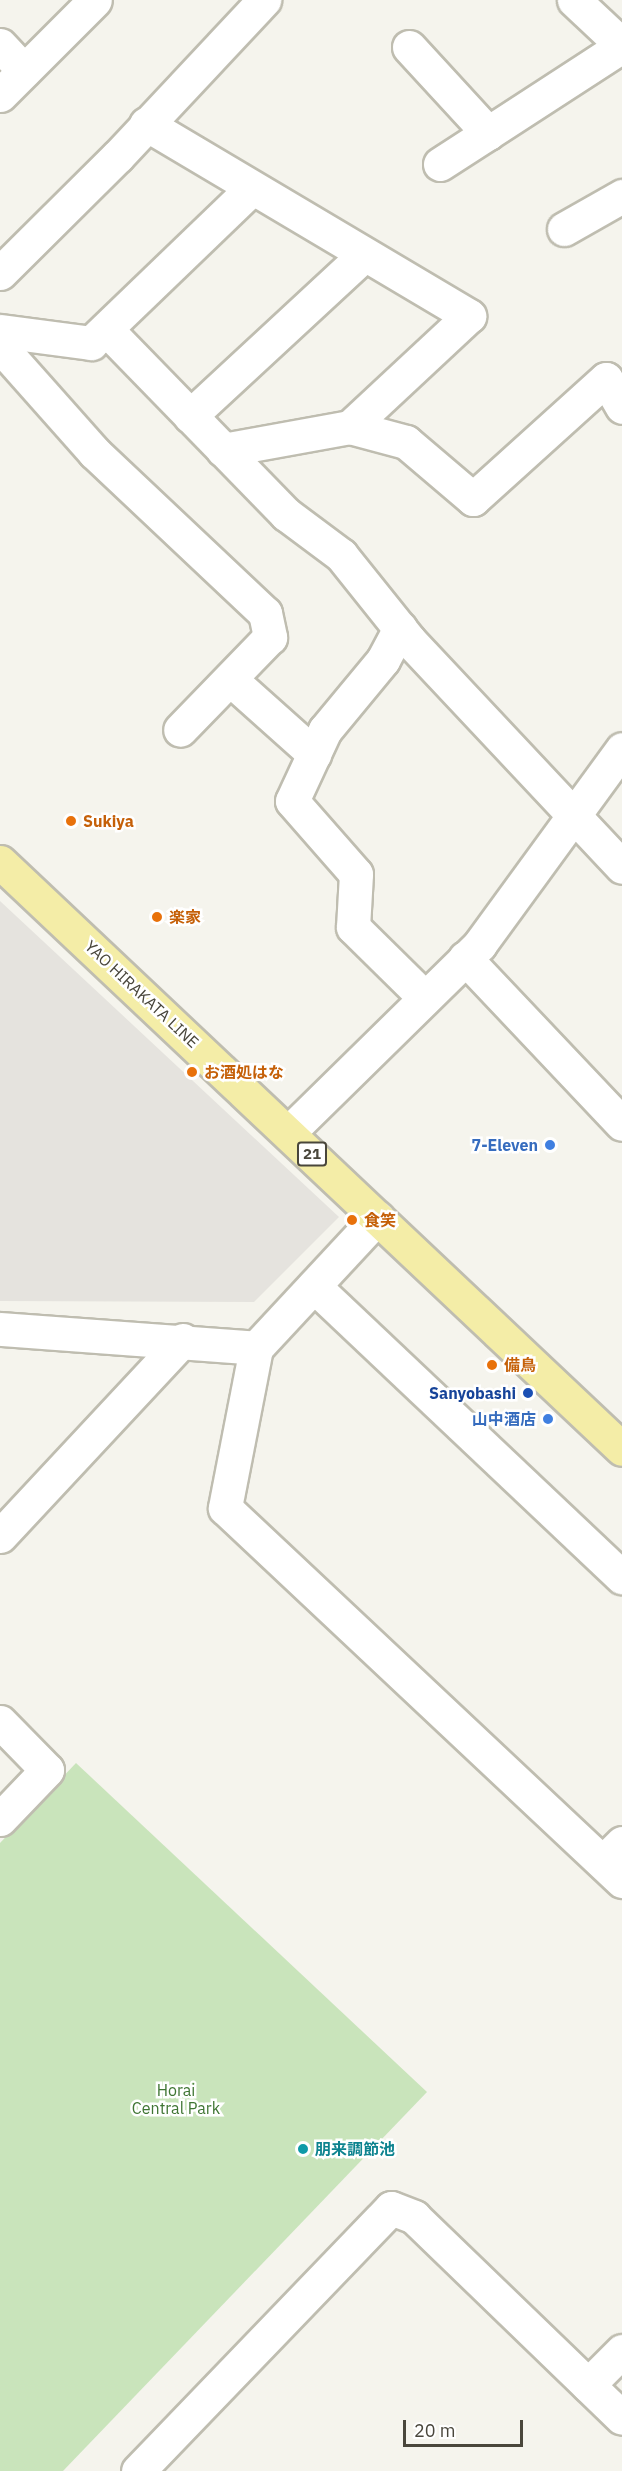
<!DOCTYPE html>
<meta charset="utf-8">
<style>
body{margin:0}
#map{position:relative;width:622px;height:2471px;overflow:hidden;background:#f5f4ed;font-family:"IBM Plex Sans","Noto Sans JP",sans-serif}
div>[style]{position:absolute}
.industrial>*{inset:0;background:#e5e3de}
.green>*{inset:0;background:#c9e4bb}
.roads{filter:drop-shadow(2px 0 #bfbdb0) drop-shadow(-2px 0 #bfbdb0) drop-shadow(0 2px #bfbdb0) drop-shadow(0 -2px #bfbdb0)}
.minor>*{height:33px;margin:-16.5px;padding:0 16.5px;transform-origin:16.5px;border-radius:16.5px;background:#fff}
.primary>*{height:33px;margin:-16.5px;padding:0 16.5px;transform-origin:16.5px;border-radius:16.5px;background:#f4eda7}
.dots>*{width:16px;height:16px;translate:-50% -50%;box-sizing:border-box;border:3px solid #fff;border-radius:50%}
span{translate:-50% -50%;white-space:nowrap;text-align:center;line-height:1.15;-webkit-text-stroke:5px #fff;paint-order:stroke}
.shield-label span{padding:2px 4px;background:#fff;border:2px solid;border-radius:4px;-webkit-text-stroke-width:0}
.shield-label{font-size:15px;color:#49463b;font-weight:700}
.food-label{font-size:16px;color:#c56008;font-weight:700}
.left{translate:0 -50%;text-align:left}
.street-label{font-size:16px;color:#49463b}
.shop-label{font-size:16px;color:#366cbe;font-weight:700}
.right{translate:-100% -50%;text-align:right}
.transit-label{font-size:16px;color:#164399;font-weight:700}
.park-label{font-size:16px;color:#3f7533}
.culture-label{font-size:16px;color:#0d838f;font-weight:700}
.scale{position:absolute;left:403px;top:2420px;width:120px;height:27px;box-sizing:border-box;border:3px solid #49463b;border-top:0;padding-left:8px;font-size:18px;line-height:21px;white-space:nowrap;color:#49463b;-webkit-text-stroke:4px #fff;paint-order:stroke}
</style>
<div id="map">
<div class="industrial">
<i style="clip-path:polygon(0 901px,339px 1217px,254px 1302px,0 1301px)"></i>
</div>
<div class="green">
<i style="clip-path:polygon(76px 1763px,427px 2092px,63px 2471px,0 2471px,0 1843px)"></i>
</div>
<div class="roads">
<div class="minor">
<i style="left:574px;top:0;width:66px;rotate:43.2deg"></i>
<i style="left:0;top:45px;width:35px;rotate:47deg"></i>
<i style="left:409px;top:47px;width:117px;rotate:47.4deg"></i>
<i style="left:488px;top:133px;width:160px;rotate:-33deg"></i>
<i style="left:0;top:95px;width:134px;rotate:-45deg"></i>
<i style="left:146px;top:124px;width:376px;rotate:30.7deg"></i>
<i style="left:469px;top:316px;width:163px;rotate:137deg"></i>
<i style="left:440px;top:164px;width:57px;rotate:-32.9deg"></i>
<i style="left:564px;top:229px;width:67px;rotate:-29.6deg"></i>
<i style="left:0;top:273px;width:166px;rotate:-44.8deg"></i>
<i style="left:118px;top:156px;width:214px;rotate:-46.9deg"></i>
<i style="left:107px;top:330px;width:257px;rotate:45.8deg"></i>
<i style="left:286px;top:514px;width:69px;rotate:36.7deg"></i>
<i style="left:341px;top:555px;width:109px;rotate:51.3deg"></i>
<i style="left:409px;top:640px;width:311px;rotate:46.8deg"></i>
<i style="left:0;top:331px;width:92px;rotate:7.5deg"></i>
<i style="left:91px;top:343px;width:222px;rotate:-43.9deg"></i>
<i style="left:0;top:346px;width:142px;rotate:48.4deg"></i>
<i style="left:94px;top:452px;width:235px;rotate:43.3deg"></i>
<i style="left:265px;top:613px;width:25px;rotate:78deg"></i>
<i style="left:270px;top:637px;width:129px;rotate:134.1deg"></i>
<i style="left:190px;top:416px;width:236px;rotate:-42.8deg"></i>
<i style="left:223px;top:450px;width:129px;rotate:-10.3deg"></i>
<i style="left:350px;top:427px;width:58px;rotate:15deg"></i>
<i style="left:406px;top:442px;width:88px;rotate:40.4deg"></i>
<i style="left:473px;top:499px;width:179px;rotate:-42.1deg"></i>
<i style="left:606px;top:379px;width:32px;rotate:60deg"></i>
<i style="left:400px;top:628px;width:36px;rotate:118deg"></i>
<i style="left:383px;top:660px;width:91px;rotate:129.6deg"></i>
<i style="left:325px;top:730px;width:78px;rotate:114.9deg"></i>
<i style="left:292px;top:801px;width:97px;rotate:48.8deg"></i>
<i style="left:356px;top:874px;width:53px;rotate:93.2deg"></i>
<i style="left:353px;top:927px;width:101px;rotate:44.6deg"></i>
<i style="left:230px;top:679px;width:113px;rotate:41.8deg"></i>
<i style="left:465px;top:958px;width:228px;rotate:46.6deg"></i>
<i style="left:289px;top:1132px;width:268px;rotate:-44.5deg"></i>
<i style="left:480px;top:944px;width:241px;rotate:-53.9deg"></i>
<i style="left:314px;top:1286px;width:424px;rotate:43.4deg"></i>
<i style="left:0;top:1329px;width:257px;rotate:4.2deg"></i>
<i style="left:256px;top:1348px;width:178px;rotate:-47.1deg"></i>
<i style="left:256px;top:1348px;width:163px;rotate:101deg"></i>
<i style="left:225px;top:1508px;width:545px;rotate:43.21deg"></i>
<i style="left:0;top:1536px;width:268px;rotate:-47deg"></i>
<i style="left:0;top:1722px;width:67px;rotate:45.6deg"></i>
<i style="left:47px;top:1770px;width:68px;rotate:133.8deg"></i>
<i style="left:603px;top:1862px;width:27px;rotate:-45deg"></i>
<i style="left:588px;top:2385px;width:48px;rotate:-45deg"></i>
<i style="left:138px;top:2471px;width:365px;rotate:-46.1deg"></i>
<i style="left:391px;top:2208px;width:25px;rotate:21deg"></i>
<i style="left:414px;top:2217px;width:289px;rotate:44deg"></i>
</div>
<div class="primary">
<i style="left:0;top:862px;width:855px;rotate:43.34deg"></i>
</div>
</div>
<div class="dots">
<i style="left:71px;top:821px;background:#e8710a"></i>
<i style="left:157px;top:917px;background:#e8710a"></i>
<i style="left:192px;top:1072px;background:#e8710a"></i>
<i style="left:550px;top:1145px;background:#3f7fe0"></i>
<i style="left:352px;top:1220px;background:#e8710a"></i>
<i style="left:492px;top:1365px;background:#e8710a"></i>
<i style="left:528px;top:1393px;background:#1a4fb4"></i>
<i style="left:548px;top:1419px;background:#3f7fe0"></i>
<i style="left:303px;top:2149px;background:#0f9aa8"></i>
</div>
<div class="shield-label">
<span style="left:312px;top:1154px">21</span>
</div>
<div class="food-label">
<span class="left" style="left:83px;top:821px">Sukiya</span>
<span class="left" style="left:169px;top:917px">楽家</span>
<span class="left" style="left:204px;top:1072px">お酒処はな</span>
<span class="left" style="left:364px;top:1220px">食笑</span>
<span class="left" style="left:504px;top:1365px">備鳥</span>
</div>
<div class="street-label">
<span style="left:142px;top:994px;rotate:43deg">YAO HIRAKATA LINE</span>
</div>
<div class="shop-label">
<span class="right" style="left:538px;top:1145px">7-Eleven</span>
<span class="right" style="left:536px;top:1419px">山中酒店</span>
</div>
<div class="transit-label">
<span class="right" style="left:516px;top:1393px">Sanyobashi</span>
</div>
<div class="park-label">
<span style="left:176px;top:2099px">Horai<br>Central Park</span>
</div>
<div class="culture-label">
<span class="left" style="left:315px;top:2149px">朋来調節池</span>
</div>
<div class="scale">20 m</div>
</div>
